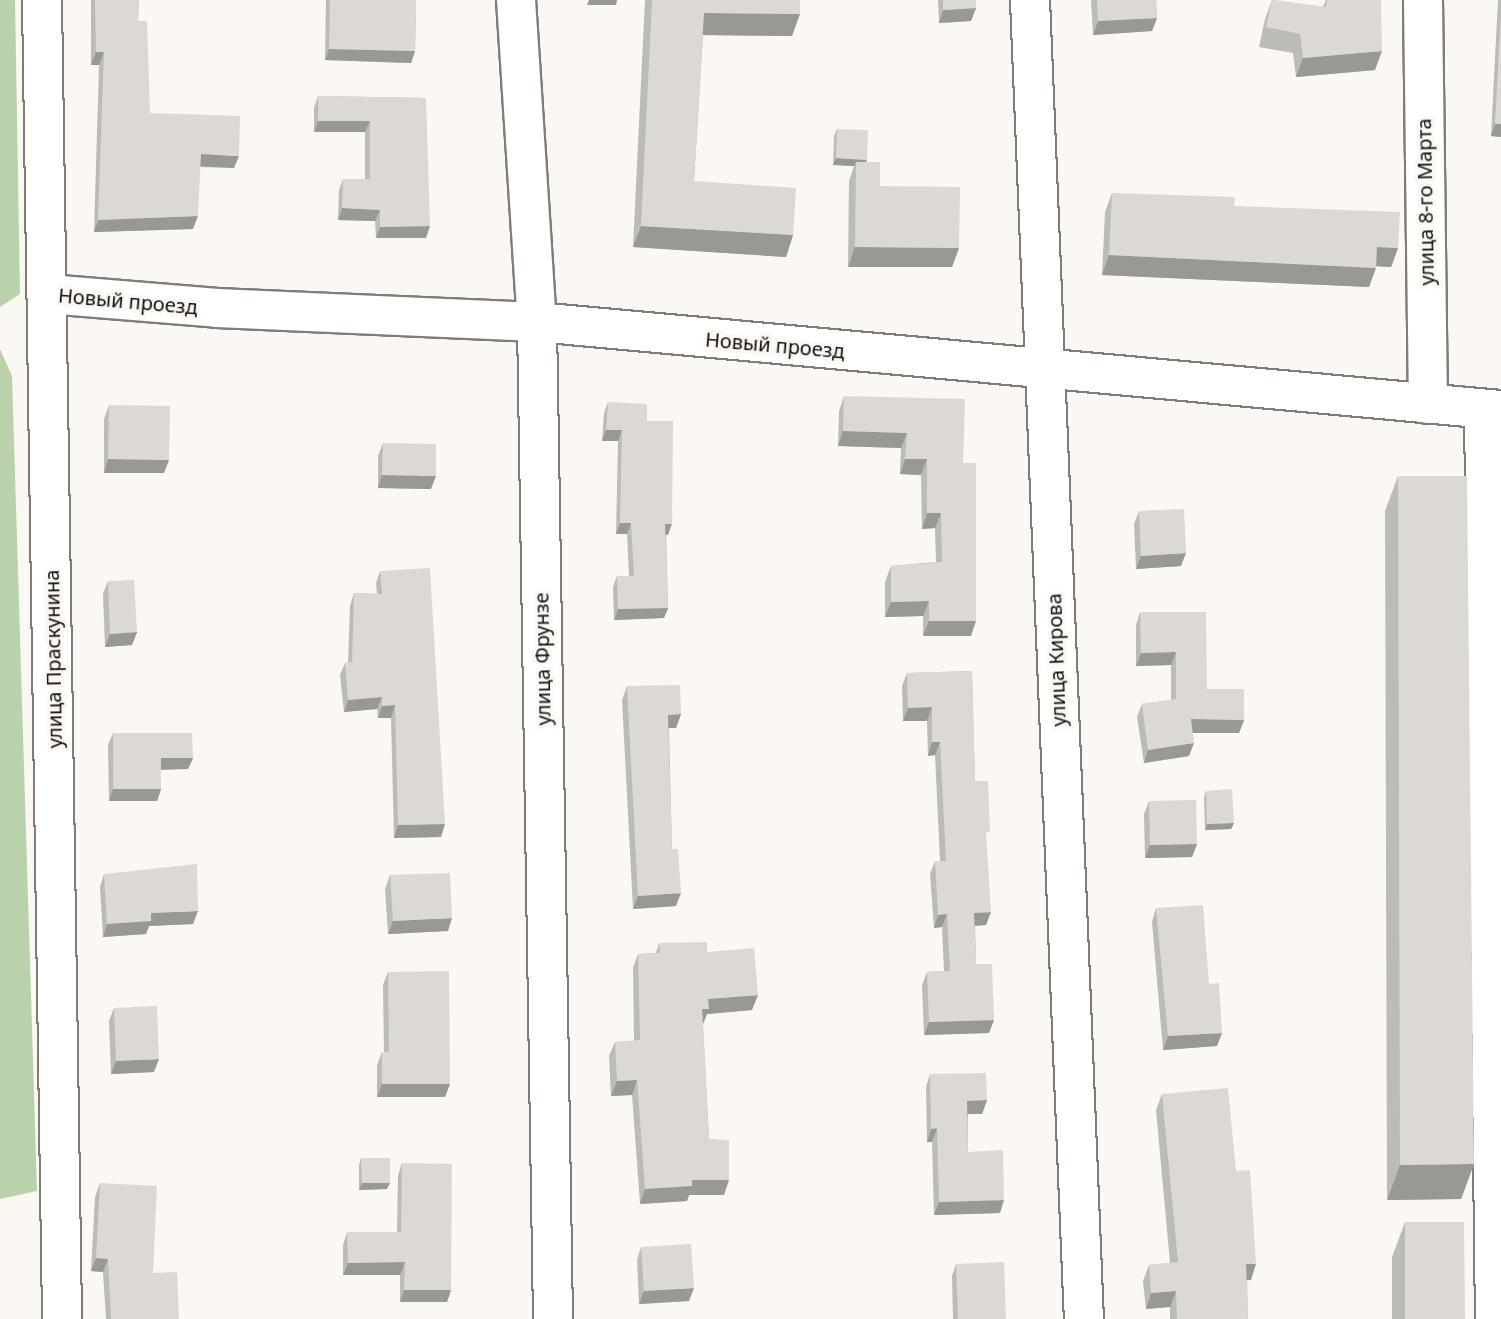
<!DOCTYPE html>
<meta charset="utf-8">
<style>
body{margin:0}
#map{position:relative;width:1501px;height:1319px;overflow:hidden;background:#fbf7f2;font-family:"Noto Sans",sans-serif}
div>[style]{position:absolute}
.green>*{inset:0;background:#b9d2ac}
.roads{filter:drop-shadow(2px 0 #807c78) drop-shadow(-2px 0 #807c78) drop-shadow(0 2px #807c78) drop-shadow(0 -2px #807c78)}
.minor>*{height:38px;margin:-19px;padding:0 19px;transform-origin:19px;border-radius:19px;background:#fff}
.wall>*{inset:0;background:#bdbbb6}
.shaded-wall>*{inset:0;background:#9a9894}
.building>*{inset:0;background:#dcd9d4}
span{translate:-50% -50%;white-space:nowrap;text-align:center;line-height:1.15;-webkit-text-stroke:7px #fbf7f2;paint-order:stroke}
.street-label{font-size:20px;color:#100f0e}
</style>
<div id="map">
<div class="green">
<i style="clip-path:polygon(0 0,15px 0,20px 294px,0 307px)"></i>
<i style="clip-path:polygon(0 349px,12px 376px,37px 1191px,0 1199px)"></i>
</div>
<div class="roads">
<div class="minor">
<i style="left:42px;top:0;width:1319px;rotate:89.13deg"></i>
<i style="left:516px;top:0;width:323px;rotate:86.3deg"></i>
<i style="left:537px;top:322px;width:997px;rotate:89.08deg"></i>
<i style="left:1030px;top:0;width:1320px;rotate:87.66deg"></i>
<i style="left:1423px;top:0;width:404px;rotate:89.3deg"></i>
<i style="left:48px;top:294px;width:170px;rotate:4.7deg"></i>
<i style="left:217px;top:308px;width:320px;rotate:2.5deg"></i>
<i style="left:537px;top:322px;width:968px;rotate:5.22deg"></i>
<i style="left:1484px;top:410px;width:909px;rotate:89.31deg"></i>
</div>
</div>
<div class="wall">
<i style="clip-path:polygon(91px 0,139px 0,138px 21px,150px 113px,234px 168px,200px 167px,193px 229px,94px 232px,99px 65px,91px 65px)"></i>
<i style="clip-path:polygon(326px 0,416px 0,415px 51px,411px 63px,325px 60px)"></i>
<i style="clip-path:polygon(645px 0,800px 0,792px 36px,703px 35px,694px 181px,793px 235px,786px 257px,633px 247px)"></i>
<i style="clip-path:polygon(938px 0,976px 0,976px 8px,971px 21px,939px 23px)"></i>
<i style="clip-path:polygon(1091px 0,1156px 0,1157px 18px,1152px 31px,1093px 35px)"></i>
<i style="clip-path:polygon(1272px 0,1323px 7px,1326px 0,1381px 0,1375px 70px,1296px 77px,1293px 53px,1259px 47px,1265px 19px)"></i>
<i style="clip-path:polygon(1498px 0,1501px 0,1501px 137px,1491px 136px)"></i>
<i style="clip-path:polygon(318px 96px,426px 98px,426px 238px,376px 238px,375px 221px,338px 220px,339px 190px,343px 179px,365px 179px,365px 132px,314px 132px,314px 108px)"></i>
<i style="clip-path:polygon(837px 129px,866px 162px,880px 186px,959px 248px,952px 267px,848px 267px,849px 181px,854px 166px,833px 165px,834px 136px)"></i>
<i style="clip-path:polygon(1112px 193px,1234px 206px,1398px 248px,1391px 267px,1376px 266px,1369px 287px,1102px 275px,1105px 212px)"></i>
<i style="clip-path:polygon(844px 396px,963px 463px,971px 636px,923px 636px,923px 616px,885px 617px,885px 582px,891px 566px,936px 562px,935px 528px,922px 529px,921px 475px,900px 474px,901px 448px,838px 446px,839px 411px)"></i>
<i style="clip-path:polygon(608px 402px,647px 421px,668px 535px,666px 534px,668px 608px,664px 618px,614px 620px,613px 587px,617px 576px,629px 576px,627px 534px,616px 534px,618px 441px,602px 441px,604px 413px)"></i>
<i style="clip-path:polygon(109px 405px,164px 473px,104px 473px,104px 419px)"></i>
<i style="clip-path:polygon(383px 443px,431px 489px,378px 488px,378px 456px)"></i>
<i style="clip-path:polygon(1398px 476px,1474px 1164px,1461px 1199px,1387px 1200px,1385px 511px)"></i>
<i style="clip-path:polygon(1139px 511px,1181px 566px,1136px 569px,1134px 524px)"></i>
<i style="clip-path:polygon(380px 571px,441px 837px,394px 838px,391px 718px,378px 718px,377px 709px,344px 712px,340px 675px,345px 663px,348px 663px,350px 606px,354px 593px,377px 594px,376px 583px)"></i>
<i style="clip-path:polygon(108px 581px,137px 632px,132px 645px,105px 647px,103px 594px)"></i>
<i style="clip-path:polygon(1140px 612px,1207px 689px,1244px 720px,1239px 733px,1193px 733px,1189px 756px,1144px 763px,1137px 717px,1142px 704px,1171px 700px,1171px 665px,1136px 666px,1136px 625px)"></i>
<i style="clip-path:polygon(972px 671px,975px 781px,986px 842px,986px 925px,975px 926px,976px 964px,989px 1033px,924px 1035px,922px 985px,927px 972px,944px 971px,942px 927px,934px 928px,930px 874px,935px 861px,940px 861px,935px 755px,928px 756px,927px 721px,903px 721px,902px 686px,907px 673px)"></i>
<i style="clip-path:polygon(627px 686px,681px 714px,676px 728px,669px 728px,672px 849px,676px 906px,633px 909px,622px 700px)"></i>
<i style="clip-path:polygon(113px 733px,193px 758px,188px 769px,161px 769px,161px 789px,157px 801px,109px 801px,108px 745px)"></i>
<i style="clip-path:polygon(1206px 791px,1234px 823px,1231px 829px,1205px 830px,1204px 797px)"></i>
<i style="clip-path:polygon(1149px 801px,1197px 844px,1192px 857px,1145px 858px,1144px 814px)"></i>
<i style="clip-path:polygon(104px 874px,193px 924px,149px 926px,146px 934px,103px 937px,100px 887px)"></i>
<i style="clip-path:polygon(390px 875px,448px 931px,388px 934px,385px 889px)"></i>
<i style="clip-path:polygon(1156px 908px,1209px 984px,1217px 1046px,1163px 1050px,1152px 922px)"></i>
<i style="clip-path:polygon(659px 943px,707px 952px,752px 1010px,707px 1014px,703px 1024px,709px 1139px,724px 1195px,689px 1195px,687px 1201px,640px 1204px,632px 1095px,611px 1096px,609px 1056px,615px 1042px,634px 1041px,633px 968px,638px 954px,656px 953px)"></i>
<i style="clip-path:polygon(388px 972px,445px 1097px,377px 1097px,377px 1065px,382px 1052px,384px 1052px,383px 985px)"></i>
<i style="clip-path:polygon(114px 1008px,154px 1072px,111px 1074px,109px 1021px)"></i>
<i style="clip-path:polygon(930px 1074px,987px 1100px,982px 1114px,968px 1114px,968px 1152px,1000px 1213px,934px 1215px,932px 1142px,927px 1142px,926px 1087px)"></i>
<i style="clip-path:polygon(1162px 1094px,1236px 1171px,1251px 1280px,1247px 1280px,1248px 1319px,1170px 1319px,1170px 1307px,1146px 1309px,1143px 1281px,1149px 1265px,1170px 1263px,1156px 1110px)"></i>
<i style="clip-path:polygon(361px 1158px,387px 1189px,359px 1190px,359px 1165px)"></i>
<i style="clip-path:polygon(402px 1163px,451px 1290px,447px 1302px,400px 1302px,400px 1275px,343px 1275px,343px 1245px,347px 1232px,397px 1232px,398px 1175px)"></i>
<i style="clip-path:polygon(100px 1183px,153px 1273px,179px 1319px,106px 1319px,103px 1272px,91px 1271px,95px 1197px)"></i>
<i style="clip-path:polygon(1405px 1222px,1465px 1319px,1392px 1319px,1392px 1257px)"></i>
<i style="clip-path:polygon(641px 1247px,689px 1301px,639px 1304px,637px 1260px)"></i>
<i style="clip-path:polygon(956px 1264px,1006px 1319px,953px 1319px,952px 1276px)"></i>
</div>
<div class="shaded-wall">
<i style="clip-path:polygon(589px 0,617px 0,616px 5px,587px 5px)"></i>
<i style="clip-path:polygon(976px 8px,971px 21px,939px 23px,943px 10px)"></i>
<i style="clip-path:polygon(704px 13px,800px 14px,792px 36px,696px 35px)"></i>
<i style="clip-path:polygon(1157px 18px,1152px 31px,1093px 35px,1098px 21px)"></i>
<i style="clip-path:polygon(329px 49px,415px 51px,411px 63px,325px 60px)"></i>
<i style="clip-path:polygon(1382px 51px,1375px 70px,1296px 77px,1303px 58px)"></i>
<i style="clip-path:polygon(96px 52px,104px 52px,99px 65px,91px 65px)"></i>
<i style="clip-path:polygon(318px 121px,370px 121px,365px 132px,314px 132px)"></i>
<i style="clip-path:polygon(1495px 124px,1501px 124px,1501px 137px,1491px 136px)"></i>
<i style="clip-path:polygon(201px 154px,239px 156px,234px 168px,196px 166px)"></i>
<i style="clip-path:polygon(836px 158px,867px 160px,865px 166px,856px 162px,854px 166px,833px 165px)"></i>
<i style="clip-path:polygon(342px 208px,380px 210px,375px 221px,338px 220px)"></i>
<i style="clip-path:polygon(198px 216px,193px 229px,94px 232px,98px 220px)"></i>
<i style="clip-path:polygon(430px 226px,426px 238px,376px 238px,380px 227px)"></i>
<i style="clip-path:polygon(641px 226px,793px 235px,786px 257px,633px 247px)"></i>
<i style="clip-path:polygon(855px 247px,959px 248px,952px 267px,848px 267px)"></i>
<i style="clip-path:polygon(1377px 247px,1398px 248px,1391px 267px,1370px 266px)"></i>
<i style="clip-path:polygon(1109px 255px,1376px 268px,1369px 287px,1102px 275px)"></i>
<i style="clip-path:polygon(606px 430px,622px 430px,618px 441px,602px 441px)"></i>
<i style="clip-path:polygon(843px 431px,907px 433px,901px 448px,838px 446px)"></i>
<i style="clip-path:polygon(108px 459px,169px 460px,164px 473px,104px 473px)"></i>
<i style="clip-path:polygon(905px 459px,927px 459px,921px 475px,900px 474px)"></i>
<i style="clip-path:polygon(382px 475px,436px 476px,431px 489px,378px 488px)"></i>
<i style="clip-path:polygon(927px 513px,941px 513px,935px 528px,922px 529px)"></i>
<i style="clip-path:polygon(620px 523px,631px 523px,627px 534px,616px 534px)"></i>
<i style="clip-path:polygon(665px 524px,672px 524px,668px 535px,662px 534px)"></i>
<i style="clip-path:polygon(1186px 553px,1181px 566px,1136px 569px,1141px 556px)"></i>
<i style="clip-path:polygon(929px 601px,923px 616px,885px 617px,891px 602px)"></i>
<i style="clip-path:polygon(668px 608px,664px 618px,614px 620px,618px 609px)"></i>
<i style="clip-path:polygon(929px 621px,976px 621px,971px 636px,923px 636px)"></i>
<i style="clip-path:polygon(137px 632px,132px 645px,105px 647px,110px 634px)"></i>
<i style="clip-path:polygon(1176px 652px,1171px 665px,1136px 666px,1141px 653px)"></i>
<i style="clip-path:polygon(382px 697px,377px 709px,344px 712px,348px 700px)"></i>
<i style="clip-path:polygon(395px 705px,391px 718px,378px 718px,382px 706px)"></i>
<i style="clip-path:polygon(932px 707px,927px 721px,903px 721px,908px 708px)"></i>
<i style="clip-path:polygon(681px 714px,676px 728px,664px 728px,668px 715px)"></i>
<i style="clip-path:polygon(1191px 719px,1244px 720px,1239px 733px,1186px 733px)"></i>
<i style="clip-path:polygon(932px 742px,940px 742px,935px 755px,928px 756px)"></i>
<i style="clip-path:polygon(1194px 743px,1189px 756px,1144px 763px,1148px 750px)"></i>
<i style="clip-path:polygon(161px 758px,193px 758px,188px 769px,157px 770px)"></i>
<i style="clip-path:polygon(113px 789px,161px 789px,157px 801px,109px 801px)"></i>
<i style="clip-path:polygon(1234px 823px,1231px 829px,1205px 830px,1207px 824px)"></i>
<i style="clip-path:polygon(445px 824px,441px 837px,394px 838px,398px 825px)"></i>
<i style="clip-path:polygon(1197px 844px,1192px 857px,1145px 858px,1150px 845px)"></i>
<i style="clip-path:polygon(681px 893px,676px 906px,633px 909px,638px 896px)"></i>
<i style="clip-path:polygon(198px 911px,193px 924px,149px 926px,146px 934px,103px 937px,107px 924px,151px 913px)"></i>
<i style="clip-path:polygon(991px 912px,986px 925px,970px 926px,974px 913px)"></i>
<i style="clip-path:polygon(947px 914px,942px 927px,934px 928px,938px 915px)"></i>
<i style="clip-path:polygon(452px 918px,448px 931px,388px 934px,393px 921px)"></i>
<i style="clip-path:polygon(758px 995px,752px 1010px,707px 1014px,703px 1024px,702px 1009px,708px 999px)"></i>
<i style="clip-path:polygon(994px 1020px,989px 1033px,924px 1035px,929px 1022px)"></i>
<i style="clip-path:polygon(1222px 1033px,1217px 1046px,1163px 1050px,1168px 1036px)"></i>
<i style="clip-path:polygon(159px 1059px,154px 1072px,111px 1074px,116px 1061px)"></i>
<i style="clip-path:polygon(637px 1080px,632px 1095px,611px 1096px,617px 1081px)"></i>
<i style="clip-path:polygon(382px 1084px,450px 1084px,445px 1097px,377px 1097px)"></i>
<i style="clip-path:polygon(987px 1100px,982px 1114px,963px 1114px,967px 1101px)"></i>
<i style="clip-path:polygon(937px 1128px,932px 1142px,927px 1142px,931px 1129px)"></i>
<i style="clip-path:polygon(1474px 1164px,1461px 1199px,1387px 1200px,1400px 1165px)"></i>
<i style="clip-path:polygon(692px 1180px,729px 1180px,724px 1195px,689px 1195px,687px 1201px,640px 1204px,645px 1189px)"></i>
<i style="clip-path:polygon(362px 1183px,390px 1183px,387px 1189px,359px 1190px)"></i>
<i style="clip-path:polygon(1004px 1200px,1000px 1213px,934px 1215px,939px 1202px)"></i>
<i style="clip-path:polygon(96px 1258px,108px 1259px,103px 1272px,91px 1271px)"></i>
<i style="clip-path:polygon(405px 1262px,400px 1275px,343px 1275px,348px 1263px)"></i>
<i style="clip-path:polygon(1246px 1264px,1256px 1264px,1251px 1280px,1240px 1281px)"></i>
<i style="clip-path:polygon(694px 1288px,689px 1301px,639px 1304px,644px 1291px)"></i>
<i style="clip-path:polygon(404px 1290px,451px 1290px,447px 1302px,400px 1302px)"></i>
<i style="clip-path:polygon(1176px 1291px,1170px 1307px,1146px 1309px,1151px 1293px)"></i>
</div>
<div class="building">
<i style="clip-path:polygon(95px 0,139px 0,138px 21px,147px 21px,150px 113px,240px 116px,239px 156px,201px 154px,198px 216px,98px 220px,104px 52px,96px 52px)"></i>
<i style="clip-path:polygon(330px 0,416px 0,415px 51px,329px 49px)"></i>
<i style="clip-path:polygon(652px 0,800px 0,800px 14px,704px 13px,694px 181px,796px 188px,793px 235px,641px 226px)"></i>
<i style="clip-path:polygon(943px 0,976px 0,976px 8px,943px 10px)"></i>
<i style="clip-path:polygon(1097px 0,1156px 0,1157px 18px,1098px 21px)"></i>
<i style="clip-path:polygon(1272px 0,1326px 7px,1327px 0,1381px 0,1382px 51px,1303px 58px,1300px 34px,1266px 27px)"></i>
<i style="clip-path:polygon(1501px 12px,1501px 124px,1495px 124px)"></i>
<i style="clip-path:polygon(318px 96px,426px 98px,430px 226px,380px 227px,380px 210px,342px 208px,343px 179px,370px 179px,370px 121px,318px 121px)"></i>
<i style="clip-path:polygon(837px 129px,868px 130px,867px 160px,836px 158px)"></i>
<i style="clip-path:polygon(856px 162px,880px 162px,880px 186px,960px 187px,959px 248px,855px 247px)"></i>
<i style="clip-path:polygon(1112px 193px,1235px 197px,1234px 206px,1400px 212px,1398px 248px,1377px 247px,1376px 268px,1109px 255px)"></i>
<i style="clip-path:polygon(844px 396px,965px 399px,963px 463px,976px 463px,976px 621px,929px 621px,929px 601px,891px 602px,891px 566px,942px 562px,941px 513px,927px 513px,927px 459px,905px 459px,907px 433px,843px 431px)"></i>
<i style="clip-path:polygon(608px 402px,647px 404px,647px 421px,673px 421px,672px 524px,665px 524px,668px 608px,618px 609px,617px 576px,634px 576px,631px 523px,620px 523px,622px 430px,606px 430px)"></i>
<i style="clip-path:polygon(109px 405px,170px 406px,169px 460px,108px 459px)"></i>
<i style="clip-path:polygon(383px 443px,436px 444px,436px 476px,382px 475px)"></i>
<i style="clip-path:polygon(1398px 476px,1467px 476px,1474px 1164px,1400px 1165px)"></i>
<i style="clip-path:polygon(1184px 509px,1186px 553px,1141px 556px,1139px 511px)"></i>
<i style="clip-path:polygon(430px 568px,445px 824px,398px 825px,395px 705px,382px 706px,382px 697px,348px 700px,345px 663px,352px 662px,354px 593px,382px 594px,380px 571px)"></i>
<i style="clip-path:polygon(134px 580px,137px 632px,110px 634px,108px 581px)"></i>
<i style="clip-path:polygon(1140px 612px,1206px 612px,1207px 689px,1244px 689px,1244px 720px,1191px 719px,1194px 743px,1148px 750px,1142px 704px,1176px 699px,1176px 652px,1141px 653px)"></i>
<i style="clip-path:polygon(972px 671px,975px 781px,988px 781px,990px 832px,986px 832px,991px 912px,974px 913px,976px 964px,992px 964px,994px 1020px,929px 1022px,927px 972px,950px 971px,947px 914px,938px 915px,935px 861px,946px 861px,940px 742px,932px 742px,932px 707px,908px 708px,907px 673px)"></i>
<i style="clip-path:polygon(680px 685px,681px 714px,668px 715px,672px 849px,678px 849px,681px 893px,638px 896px,627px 686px)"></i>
<i style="clip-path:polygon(113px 733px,192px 733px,193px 758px,161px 758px,161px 789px,113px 789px)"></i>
<i style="clip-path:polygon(1232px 789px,1234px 823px,1207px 824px,1206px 791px)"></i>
<i style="clip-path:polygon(1196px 800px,1197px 844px,1150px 845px,1149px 801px)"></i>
<i style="clip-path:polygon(197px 864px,198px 911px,151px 913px,151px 921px,107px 924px,104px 874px)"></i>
<i style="clip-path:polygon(450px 873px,452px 918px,393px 921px,390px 875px)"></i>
<i style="clip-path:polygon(1203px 905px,1209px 984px,1219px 983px,1222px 1033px,1168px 1036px,1156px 908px)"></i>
<i style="clip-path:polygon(707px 942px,707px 952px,754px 948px,758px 995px,708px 999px,709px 1009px,702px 1009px,709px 1139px,729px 1140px,729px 1180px,692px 1180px,692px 1186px,645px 1189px,637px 1080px,617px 1081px,615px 1042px,640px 1040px,638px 954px,660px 953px,659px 943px)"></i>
<i style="clip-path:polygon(449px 971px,450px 1084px,382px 1084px,382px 1052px,389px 1052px,388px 972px)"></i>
<i style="clip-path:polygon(157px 1006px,159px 1059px,116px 1061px,114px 1008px)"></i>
<i style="clip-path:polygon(986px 1073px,987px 1100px,967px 1101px,968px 1152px,1003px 1150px,1004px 1200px,939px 1202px,937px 1128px,931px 1129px,930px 1074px)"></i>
<i style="clip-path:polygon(1228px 1088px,1236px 1171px,1250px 1170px,1256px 1264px,1246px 1264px,1248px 1319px,1177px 1319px,1176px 1291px,1151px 1293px,1149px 1265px,1178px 1262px,1162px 1094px)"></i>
<i style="clip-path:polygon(361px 1158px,390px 1158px,390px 1183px,362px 1183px)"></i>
<i style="clip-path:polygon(402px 1163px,452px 1164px,451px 1290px,404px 1290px,405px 1262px,348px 1263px,347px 1232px,401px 1232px)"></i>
<i style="clip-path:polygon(100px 1183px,157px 1186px,153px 1273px,177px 1272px,179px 1319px,111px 1319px,108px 1259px,96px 1258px)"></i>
<i style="clip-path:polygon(1405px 1222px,1464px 1222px,1465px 1319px,1405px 1319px)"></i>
<i style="clip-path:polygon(691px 1244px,694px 1288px,644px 1291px,641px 1247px)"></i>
<i style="clip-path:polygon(1004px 1262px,1006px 1319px,958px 1319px,956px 1264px)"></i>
</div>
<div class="street-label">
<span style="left:1425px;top:202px;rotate:-91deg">улица 8-го Марта</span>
<span style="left:128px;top:301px;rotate:5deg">Новый проезд</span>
<span style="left:775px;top:345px;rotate:5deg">Новый проезд</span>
<span style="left:53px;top:659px;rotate:-91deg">улица Праскунина</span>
<span style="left:542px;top:659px;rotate:-91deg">улица Фрунзе</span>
<span style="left:1056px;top:660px;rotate:-92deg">улица Кирова</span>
</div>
</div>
